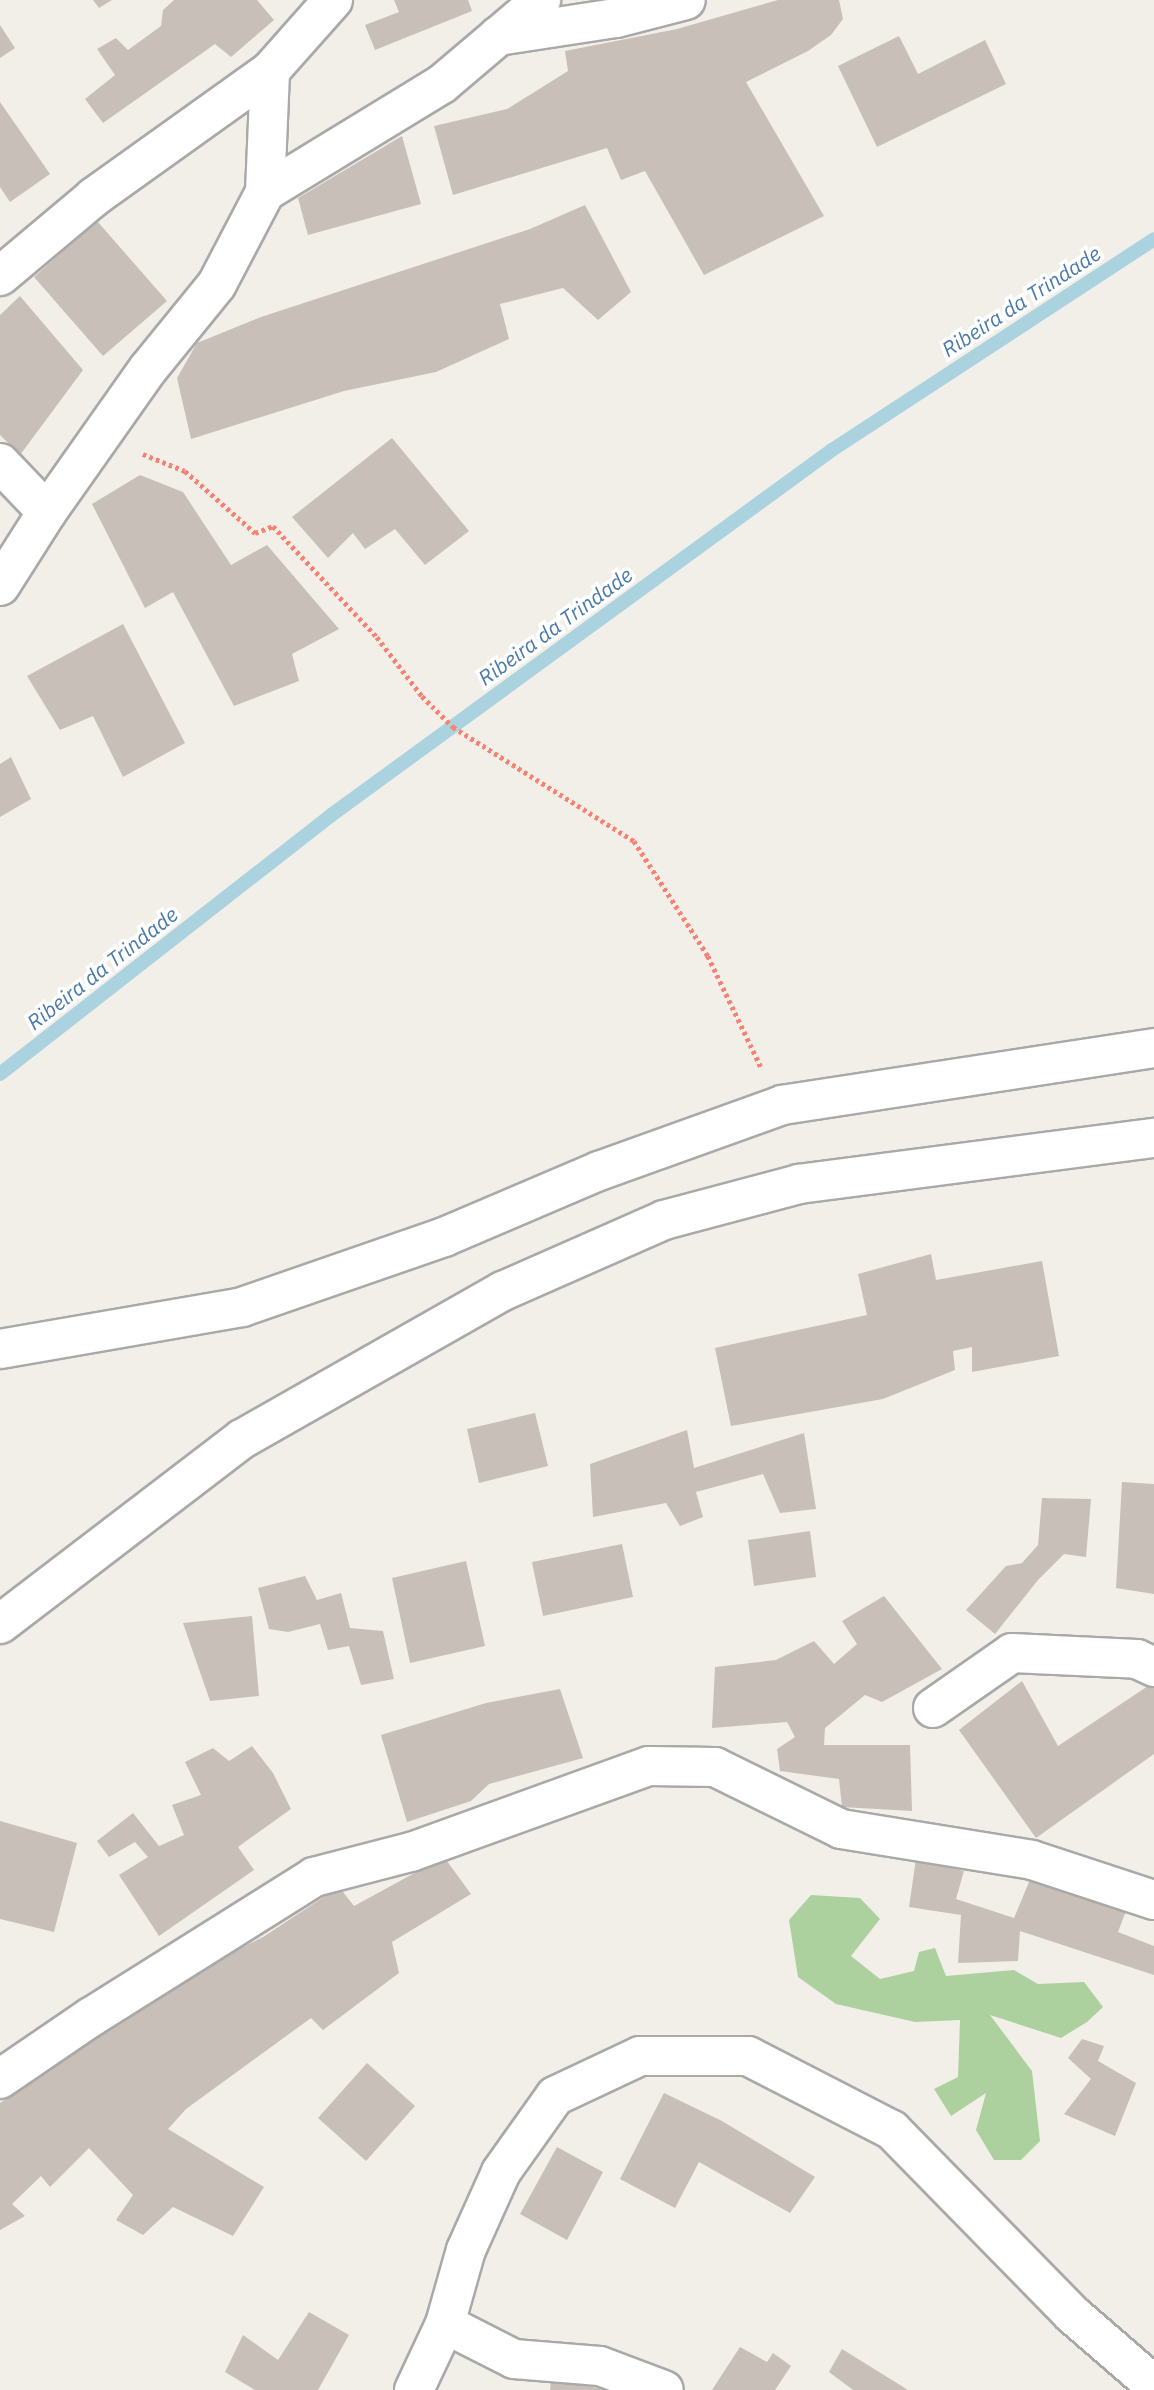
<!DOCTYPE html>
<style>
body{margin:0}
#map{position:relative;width:1154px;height:2390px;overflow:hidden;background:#f2efe9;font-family:"IBM Plex Sans",sans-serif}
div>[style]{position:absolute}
.forest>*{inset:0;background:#add19e}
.stream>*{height:14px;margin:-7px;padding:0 7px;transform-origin:7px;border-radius:7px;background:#aad3df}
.building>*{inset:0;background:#c7bfb8}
.path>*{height:4.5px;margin-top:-2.25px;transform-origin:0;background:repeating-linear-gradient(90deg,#fa8072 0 3.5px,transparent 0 7px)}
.roads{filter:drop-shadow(2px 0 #a9a9a9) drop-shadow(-2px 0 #a9a9a9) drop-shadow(0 2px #a9a9a9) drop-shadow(0 -2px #a9a9a9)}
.minor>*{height:38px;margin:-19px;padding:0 19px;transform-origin:19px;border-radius:19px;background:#fff}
span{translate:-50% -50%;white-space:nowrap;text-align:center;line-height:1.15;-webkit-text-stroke:7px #fff;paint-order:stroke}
.water-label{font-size:21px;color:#4a7aab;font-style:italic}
</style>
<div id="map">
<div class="forest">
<i style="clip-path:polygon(811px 1895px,860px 1898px,880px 1919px,851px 1956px,880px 1979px,914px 1971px,919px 1952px,935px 1948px,946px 1976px,1014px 1970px,1038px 1984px,1084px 1982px,1103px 2007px,1087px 2022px,1061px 2038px,990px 2015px,1032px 2071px,1040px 2141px,1021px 2160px,994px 2160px,976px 2130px,986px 2093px,951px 2116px,934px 2089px,958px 2077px,960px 2020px,915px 2022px,836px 2004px,798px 1977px,789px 1920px)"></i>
</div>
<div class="stream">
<i style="left:0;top:1074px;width:419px;rotate:-38deg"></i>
<i style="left:330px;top:816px;width:621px;rotate:-36.1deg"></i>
<i style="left:832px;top:450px;width:385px;rotate:-33.2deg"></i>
</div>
<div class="building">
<i style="clip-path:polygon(93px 0,112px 0,99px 8px)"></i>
<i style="clip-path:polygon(174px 0,257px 0,274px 20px,231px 57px,215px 44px,103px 123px,85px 99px,115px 75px,97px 49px,116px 38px,128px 50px,161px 26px,163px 10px)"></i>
<i style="clip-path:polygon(394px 0,468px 0,472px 11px,375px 50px,365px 25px,399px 12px)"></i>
<i style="clip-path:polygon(778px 0,839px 0,843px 19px,831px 35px,808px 51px,746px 82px,824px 216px,704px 275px,645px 171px,621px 180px,607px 148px,453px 195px,434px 126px,507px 109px,568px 71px,565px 51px,677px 29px)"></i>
<i style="clip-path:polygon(0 25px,15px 48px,0 58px)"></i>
<i style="clip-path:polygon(899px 36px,918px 74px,985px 40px,1006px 84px,877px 147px,838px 66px)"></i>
<i style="clip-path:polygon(0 102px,50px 174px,10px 202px,0 187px)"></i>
<i style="clip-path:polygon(402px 136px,421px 204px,308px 235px,298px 198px)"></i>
<i style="clip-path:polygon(585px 205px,631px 292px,598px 320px,563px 288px,500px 304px,509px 339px,436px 372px,344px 391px,191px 439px,177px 378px,197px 343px,261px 317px,530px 229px)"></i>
<i style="clip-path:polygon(97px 221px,167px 301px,103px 356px,34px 277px)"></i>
<i style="clip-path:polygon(20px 296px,83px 370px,20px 455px,0 435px,0 315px)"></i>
<i style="clip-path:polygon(392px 438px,469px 531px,425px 565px,395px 529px,365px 549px,353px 533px,328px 558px,292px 517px)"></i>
<i style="clip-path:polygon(140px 475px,183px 492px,231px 565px,267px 545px,339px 629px,292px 654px,299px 681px,234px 706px,173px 592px,145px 608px,92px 504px)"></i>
<i style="clip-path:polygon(123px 624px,185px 743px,123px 777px,93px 716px,60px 730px,27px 676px)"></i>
<i style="clip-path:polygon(11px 757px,31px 799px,0 817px,0 764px)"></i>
<i style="clip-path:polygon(931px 1254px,936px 1280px,1042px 1261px,1059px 1356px,972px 1372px,972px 1347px,953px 1351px,955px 1370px,883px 1399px,731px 1426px,715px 1348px,867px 1315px,858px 1274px)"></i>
<i style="clip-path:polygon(535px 1413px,548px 1466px,479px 1483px,467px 1429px)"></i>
<i style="clip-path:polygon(687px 1430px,694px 1468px,804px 1433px,816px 1509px,780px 1513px,763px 1474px,696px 1492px,703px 1517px,680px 1526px,666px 1503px,593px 1517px,590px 1464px)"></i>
<i style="clip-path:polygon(1122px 1482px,1154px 1484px,1154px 1594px,1116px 1588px)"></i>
<i style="clip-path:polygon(1042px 1498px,1091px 1499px,1086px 1557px,1064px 1554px,1038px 1580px,995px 1634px,966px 1610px,1006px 1566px,1022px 1563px,1038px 1545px)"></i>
<i style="clip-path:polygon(810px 1531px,816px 1577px,754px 1586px,748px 1540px)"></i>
<i style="clip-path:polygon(622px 1544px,633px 1597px,543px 1616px,532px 1562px)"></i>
<i style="clip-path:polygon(466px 1561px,485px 1646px,410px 1663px,392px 1578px)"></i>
<i style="clip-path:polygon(305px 1576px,317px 1600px,341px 1593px,350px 1628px,383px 1631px,394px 1679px,361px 1685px,349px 1646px,328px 1650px,320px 1624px,288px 1632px,269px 1629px,258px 1588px)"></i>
<i style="clip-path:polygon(884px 1596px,942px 1669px,882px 1702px,865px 1695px,825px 1728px,824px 1745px,910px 1745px,912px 1811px,842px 1807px,839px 1779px,780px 1771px,777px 1749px,795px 1737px,787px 1722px,712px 1728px,715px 1667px,776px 1660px,814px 1641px,834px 1664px,857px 1644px,842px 1621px)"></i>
<i style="clip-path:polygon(252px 1616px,259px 1696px,210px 1701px,183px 1623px)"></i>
<i style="clip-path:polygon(1022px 1681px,1058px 1746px,1151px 1684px,1154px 1688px,1154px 1754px,1036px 1838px,959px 1730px)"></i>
<i style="clip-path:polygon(560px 1689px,583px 1758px,489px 1784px,471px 1801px,407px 1822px,381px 1735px,486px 1703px)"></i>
<i style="clip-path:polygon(252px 1746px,273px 1773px,291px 1809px,238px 1847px,254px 1870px,159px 1936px,119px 1875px,148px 1857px,135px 1842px,109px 1857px,97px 1841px,133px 1813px,159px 1846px,184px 1835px,172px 1805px,201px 1795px,185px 1762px,213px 1748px,229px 1761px)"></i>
<i style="clip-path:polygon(0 1821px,77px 1843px,54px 1932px,0 1919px)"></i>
<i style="clip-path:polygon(444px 1857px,471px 1894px,392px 1942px,399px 1973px,323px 2030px,311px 2018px,186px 2109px,168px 2129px,264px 2187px,233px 2236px,173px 2207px,143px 2235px,116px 2220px,133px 2195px,89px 2148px,50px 2187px,41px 2176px,12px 2204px,25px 2216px,0 2230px,0 2103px,199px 1969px,263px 1937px,339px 1887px,354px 1906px)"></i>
<i style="clip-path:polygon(916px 1859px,964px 1871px,956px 1899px,1014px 1918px,1034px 1870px,1126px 1911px,1118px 1932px,1154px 1946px,1154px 1975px,1020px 1931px,1018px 1961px,958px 1963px,961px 1915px,909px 1907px)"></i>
<i style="clip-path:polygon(1082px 2039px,1104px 2046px,1098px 2061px,1136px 2083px,1115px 2136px,1064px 2114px,1091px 2079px,1068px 2058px)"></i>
<i style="clip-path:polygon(367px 2063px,415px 2106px,366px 2161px,318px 2118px)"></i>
<i style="clip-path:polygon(664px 2093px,722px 2121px,815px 2177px,790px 2213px,699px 2162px,675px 2208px,620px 2179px)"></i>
<i style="clip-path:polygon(557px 2147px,603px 2172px,567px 2240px,520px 2214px)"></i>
<i style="clip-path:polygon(309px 2312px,349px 2335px,318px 2390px,255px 2390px,225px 2372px,243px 2335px,278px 2360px)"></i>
<i style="clip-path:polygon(740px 2347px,767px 2362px,773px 2353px,791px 2366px,775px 2390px,712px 2390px)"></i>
<i style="clip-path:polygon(842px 2349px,908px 2390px,853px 2390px,829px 2372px)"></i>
<i style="clip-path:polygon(551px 2379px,603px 2389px,603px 2390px,550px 2390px)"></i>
</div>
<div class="path">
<i style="left:143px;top:454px;width:45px;rotate:22deg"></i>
<i style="left:185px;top:471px;width:94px;rotate:41.5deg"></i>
<i style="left:255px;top:533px;width:19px;rotate:-21deg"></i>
<i style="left:273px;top:526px;width:152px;rotate:46.9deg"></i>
<i style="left:377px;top:637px;width:74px;rotate:52.7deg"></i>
<i style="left:422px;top:696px;width:44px;rotate:45deg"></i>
<i style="left:453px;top:727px;width:214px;rotate:32.2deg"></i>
<i style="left:634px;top:841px;width:137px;rotate:57.2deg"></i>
<i style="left:708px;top:956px;width:123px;rotate:64.5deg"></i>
</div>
<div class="roads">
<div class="minor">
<i style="left:498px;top:36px;width:119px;rotate:-8.7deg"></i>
<i style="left:616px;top:18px;width:72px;rotate:-14.4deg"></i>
<i style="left:265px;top:192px;width:207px;rotate:-31.4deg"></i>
<i style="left:442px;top:84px;width:130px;rotate:-40.3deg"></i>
<i style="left:0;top:276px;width:123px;rotate:-40deg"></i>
<i style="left:94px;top:197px;width:216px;rotate:-35.6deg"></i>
<i style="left:0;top:463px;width:68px;rotate:46.2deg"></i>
<i style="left:0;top:586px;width:88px;rotate:-57.6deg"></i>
<i style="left:47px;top:512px;width:175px;rotate:-54.8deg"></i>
<i style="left:148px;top:369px;width:109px;rotate:-50.9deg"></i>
<i style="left:217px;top:284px;width:104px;rotate:-62.4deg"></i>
<i style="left:265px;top:192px;width:121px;rotate:-87.6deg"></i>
<i style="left:270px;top:71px;width:95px;rotate:-48.4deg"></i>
<i style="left:0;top:1349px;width:246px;rotate:-9.8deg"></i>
<i style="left:242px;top:1307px;width:214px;rotate:-19.1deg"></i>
<i style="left:444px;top:1237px;width:168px;rotate:-23.1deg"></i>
<i style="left:599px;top:1171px;width:195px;rotate:-19.8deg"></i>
<i style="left:782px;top:1105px;width:376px;rotate:-8.7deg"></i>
<i style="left:0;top:1624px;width:305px;rotate:-37.4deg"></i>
<i style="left:242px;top:1439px;width:300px;rotate:-29.6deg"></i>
<i style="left:503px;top:1291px;width:176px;rotate:-23.8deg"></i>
<i style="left:664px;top:1220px;width:140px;rotate:-14.9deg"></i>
<i style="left:799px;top:1184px;width:358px;rotate:-7.4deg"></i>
<i style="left:933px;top:1708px;width:96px;rotate:-34.8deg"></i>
<i style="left:1012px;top:1653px;width:125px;rotate:2.7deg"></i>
<i style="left:1137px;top:1659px;width:19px;rotate:25deg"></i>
<i style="left:0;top:2079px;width:110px;rotate:-34.3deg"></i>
<i style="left:91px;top:2017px;width:263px;rotate:-32.1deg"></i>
<i style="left:314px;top:1877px;width:100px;rotate:-14.5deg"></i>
<i style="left:411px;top:1852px;width:253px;rotate:-19.9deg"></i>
<i style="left:649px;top:1766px;width:66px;rotate:0.9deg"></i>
<i style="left:715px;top:1767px;width:140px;rotate:26.2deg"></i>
<i style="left:841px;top:1829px;width:193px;rotate:9.2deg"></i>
<i style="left:1032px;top:1860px;width:128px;rotate:18.2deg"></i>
<i style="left:445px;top:2324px;width:77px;rotate:26.9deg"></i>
<i style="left:514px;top:2359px;width:86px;rotate:4.7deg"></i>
<i style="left:600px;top:2366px;width:68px;rotate:20.6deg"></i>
<i style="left:414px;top:2390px;width:73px;rotate:-64.8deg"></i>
<i style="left:445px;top:2324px;width:77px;rotate:-74.2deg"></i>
<i style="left:466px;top:2250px;width:85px;rotate:-65.8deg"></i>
<i style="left:501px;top:2172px;width:93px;rotate:-54.6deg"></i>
<i style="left:555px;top:2096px;width:94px;rotate:-25.2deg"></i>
<i style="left:640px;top:2056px;width:108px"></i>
<i style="left:748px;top:2056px;width:162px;rotate:27.2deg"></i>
<i style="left:892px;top:2130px;width:257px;rotate:45.6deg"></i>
<i style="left:1072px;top:2314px;width:108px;rotate:40.9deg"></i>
</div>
</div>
<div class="water-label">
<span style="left:1021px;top:301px;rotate:-33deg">Ribeira da Trindade</span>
<span style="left:555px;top:626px;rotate:-36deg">Ribeira da Trindade</span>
<span style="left:102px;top:968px;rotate:-38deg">Ribeira da Trindade</span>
</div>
</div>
